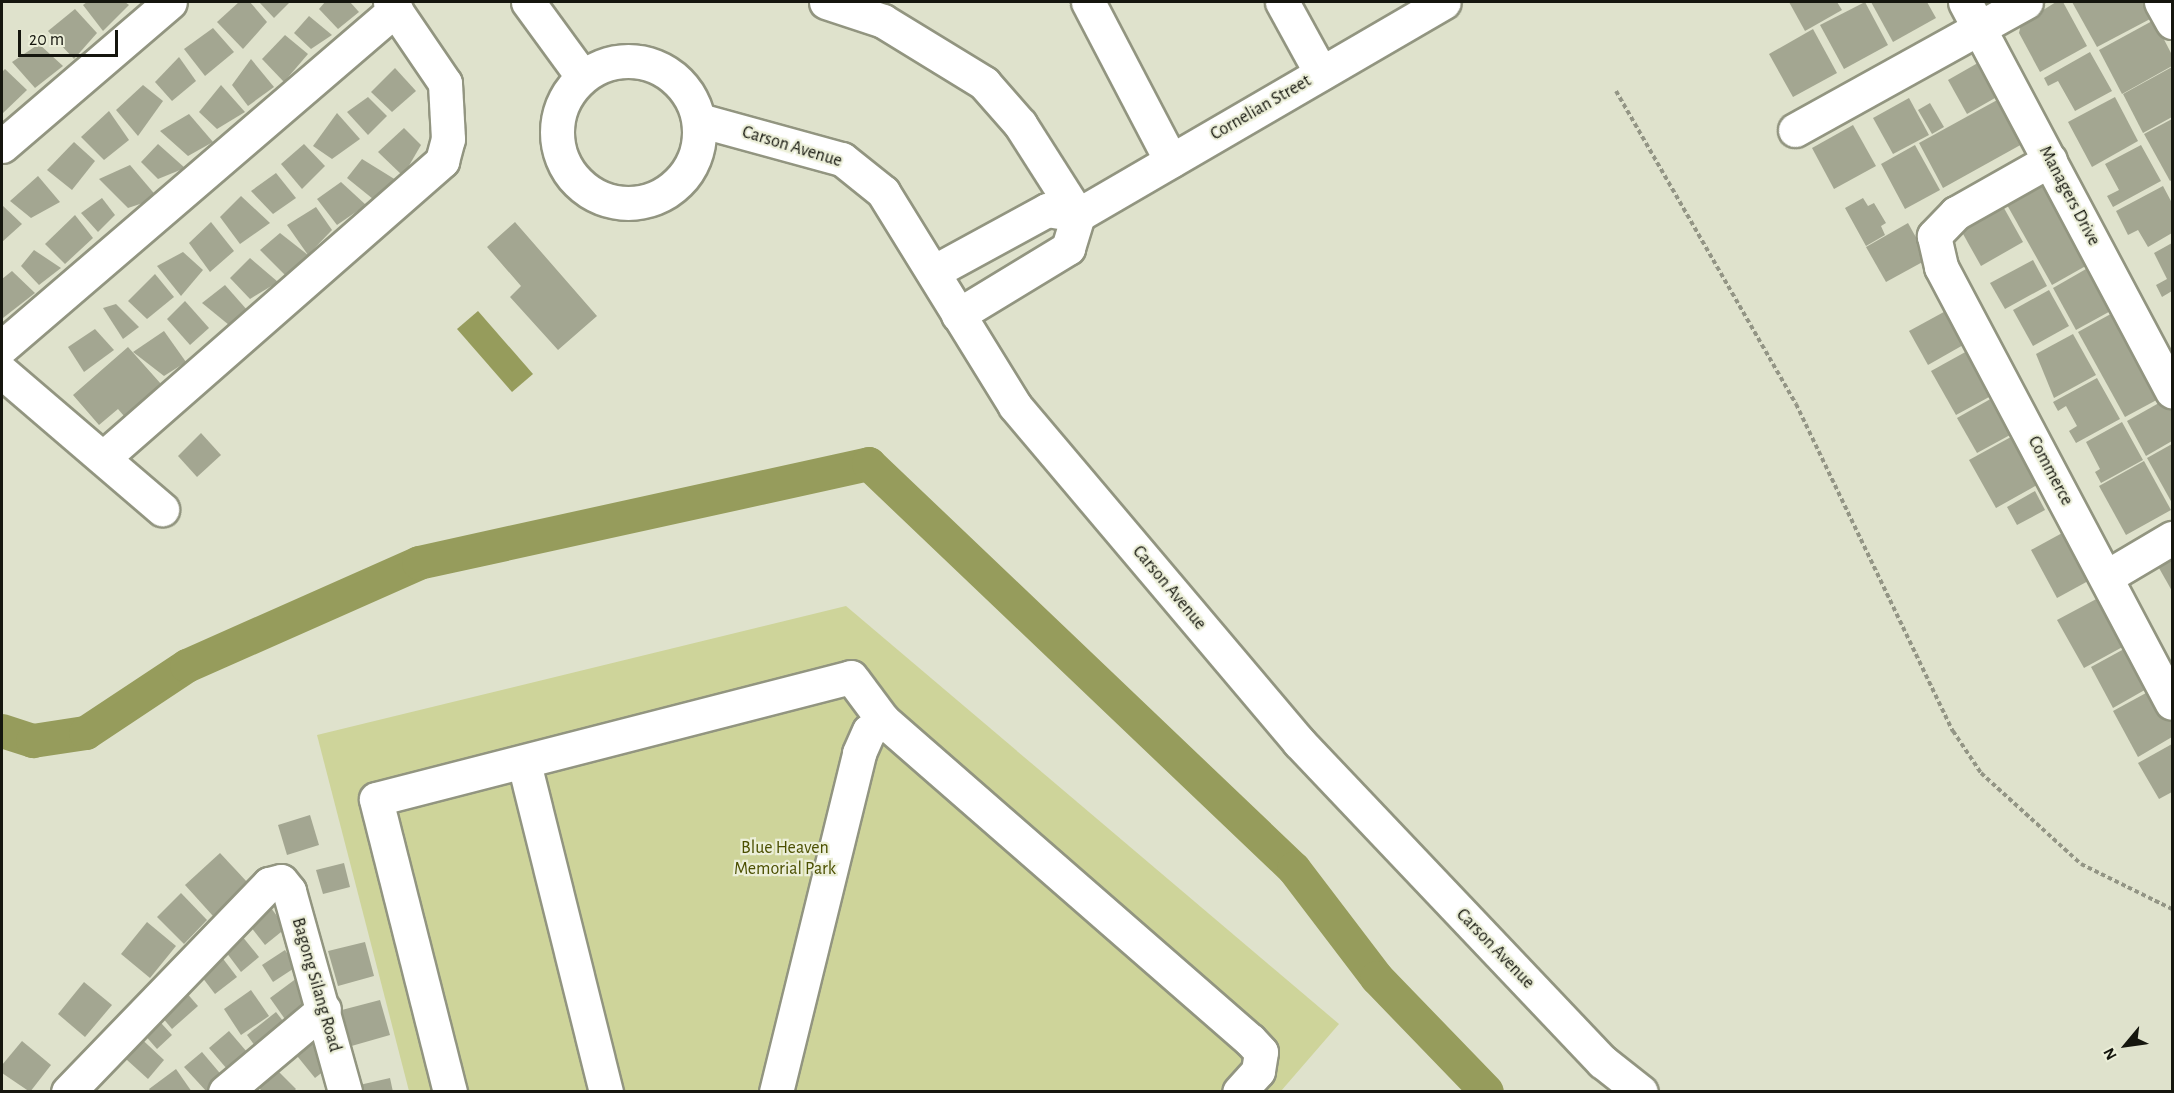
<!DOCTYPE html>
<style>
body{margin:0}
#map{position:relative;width:2174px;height:1093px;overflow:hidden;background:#dfe2cc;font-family:"Alegreya Sans",sans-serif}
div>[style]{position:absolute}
.green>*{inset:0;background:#ced49a}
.water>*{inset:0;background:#969c5c}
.canal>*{height:34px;margin:-17px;padding:0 17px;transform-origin:17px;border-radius:17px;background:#969c5c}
.building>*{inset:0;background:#a3a691}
.path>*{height:4px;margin-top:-2px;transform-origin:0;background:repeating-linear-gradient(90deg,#939585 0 4.5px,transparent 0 7.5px)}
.roads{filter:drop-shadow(2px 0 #929580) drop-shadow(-2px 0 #929580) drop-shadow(0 2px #929580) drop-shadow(0 -2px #929580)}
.minor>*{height:33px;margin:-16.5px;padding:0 16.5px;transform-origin:16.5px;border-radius:16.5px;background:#fff}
.minor>.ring{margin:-16.5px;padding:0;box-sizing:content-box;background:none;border:33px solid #fff;border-radius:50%}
span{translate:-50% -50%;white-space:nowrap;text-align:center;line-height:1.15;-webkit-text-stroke:4.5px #ecefd9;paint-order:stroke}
.street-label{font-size:18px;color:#15160e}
.park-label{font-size:18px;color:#4b4f00}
.frame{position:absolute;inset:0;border:3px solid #15160e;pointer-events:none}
.north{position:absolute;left:2096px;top:1015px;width:60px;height:60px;-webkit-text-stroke:4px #ecefd9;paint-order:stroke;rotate:241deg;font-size:16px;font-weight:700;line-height:24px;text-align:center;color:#15160e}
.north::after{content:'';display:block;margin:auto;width:21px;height:27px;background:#15160e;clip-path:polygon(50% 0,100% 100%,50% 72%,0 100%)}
.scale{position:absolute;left:18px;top:30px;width:100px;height:27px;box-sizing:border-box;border:3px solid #15160e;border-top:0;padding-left:8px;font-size:18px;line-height:21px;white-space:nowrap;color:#15160e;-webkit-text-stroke:4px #ecefd9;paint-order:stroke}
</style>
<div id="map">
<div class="green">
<i style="clip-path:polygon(846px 606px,1339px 1024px,1281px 1091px,409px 1091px,317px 735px)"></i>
</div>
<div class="water">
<i style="clip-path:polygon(478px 311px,533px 374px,512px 392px,457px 329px)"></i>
</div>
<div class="canal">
<i style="left:2px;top:731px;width:33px;rotate:18deg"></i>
<i style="left:33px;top:741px;width:54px;rotate:-8.6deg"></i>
<i style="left:86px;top:733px;width:121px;rotate:-33.6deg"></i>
<i style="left:187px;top:666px;width:254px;rotate:-23.9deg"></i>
<i style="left:419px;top:563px;width:461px;rotate:-12.4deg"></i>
<i style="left:869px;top:464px;width:587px;rotate:43.62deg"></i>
<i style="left:1294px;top:869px;width:137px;rotate:52.7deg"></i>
<i style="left:1377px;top:978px;width:158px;rotate:46deg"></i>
</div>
<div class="building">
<i style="clip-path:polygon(87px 2px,125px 2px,129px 5px,103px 31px,83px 5px)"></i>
<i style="clip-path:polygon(239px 2px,250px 2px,267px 22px,243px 49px,217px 22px)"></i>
<i style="clip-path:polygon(259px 2px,290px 2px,274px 18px)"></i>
<i style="clip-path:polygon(325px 2px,350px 2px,359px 12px,338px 29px,319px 9px)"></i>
<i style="clip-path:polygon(1789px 2px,1837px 2px,1842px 10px,1805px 31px)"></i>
<i style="clip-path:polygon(1865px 2px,1888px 45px,1844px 69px,1820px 25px)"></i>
<i style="clip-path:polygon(1871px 2px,1927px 2px,1936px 18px,1893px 42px)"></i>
<i style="clip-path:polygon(2056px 2px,2063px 2px,2087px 46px,2040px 72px,2019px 33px,2021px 24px)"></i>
<i style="clip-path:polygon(2072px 2px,2144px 2px,2152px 18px,2097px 47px)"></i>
<i style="clip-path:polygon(75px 9px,97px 33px,74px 59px,48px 31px)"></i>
<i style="clip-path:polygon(309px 16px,332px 35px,311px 49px,294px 33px)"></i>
<i style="clip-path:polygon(2154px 20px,2172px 55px,2172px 66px,2122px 94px,2099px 50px)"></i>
<i style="clip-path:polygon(213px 28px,234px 52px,205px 76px,184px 49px)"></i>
<i style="clip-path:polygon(1813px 29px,1837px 73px,1793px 97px,1769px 54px)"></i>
<i style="clip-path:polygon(285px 35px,308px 54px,284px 82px,262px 59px)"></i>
<i style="clip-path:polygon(39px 44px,63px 66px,35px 88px,12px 62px)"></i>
<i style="clip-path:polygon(2090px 52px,2112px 91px,2075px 111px,2058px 81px,2048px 86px,2044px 78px)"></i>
<i style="clip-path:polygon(179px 57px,196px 81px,172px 101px,155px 82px)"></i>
<i style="clip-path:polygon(251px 59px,274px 87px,248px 106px,232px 85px)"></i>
<i style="clip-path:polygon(1983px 60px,2002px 94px,1967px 114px,1948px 80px)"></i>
<i style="clip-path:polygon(2172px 67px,2172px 117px,2143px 133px,2123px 94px)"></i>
<i style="clip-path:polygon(395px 68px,416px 91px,392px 112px,371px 92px)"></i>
<i style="clip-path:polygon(5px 69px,27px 90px,2px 114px,2px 72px)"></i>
<i style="clip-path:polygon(143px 85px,163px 101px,138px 136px,116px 110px)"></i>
<i style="clip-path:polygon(221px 85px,245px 112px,217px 129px,199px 112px)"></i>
<i style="clip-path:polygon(368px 97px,387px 116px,368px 135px,347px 112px)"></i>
<i style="clip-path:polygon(2115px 97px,2138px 141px,2092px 167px,2068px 122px)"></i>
<i style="clip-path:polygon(1909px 98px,1929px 135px,1893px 154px,1873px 118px)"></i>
<i style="clip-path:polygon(1999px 99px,2024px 143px,1943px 188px,1919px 143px)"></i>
<i style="clip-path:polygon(1930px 103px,1944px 127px,1932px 134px,1918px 110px)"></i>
<i style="clip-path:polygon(109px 111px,129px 140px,104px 160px,81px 137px)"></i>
<i style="clip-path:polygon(337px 113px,360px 139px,332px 159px,313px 146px)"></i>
<i style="clip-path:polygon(189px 114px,213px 142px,188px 156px,160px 131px)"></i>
<i style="clip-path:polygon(2172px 119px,2172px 180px,2170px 181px,2144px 134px)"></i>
<i style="clip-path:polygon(1853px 125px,1876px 166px,1834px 189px,1812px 148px)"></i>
<i style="clip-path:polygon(404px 128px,421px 145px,403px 176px,378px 152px)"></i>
<i style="clip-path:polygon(74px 142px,95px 161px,72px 190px,47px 170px)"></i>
<i style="clip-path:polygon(158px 144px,185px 168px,158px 179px,141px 162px)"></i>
<i style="clip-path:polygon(304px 144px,325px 166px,302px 189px,281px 164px)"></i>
<i style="clip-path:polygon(1915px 145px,1940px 190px,1905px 209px,1881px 164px)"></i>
<i style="clip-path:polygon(2141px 145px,2161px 181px,2113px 207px,2107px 196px,2119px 190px,2105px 164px)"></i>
<i style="clip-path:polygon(362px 159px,396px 180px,373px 199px,347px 178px)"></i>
<i style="clip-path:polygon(130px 165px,158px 198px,128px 208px,99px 179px)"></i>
<i style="clip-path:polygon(276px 173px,296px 198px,273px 214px,251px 191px)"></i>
<i style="clip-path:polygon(2042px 174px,2091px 263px,2052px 285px,2002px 196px)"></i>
<i style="clip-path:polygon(38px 176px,60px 202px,31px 218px,10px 201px)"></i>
<i style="clip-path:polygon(341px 182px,366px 205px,337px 225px,317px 199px)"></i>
<i style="clip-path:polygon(2163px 186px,2172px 203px,2172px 233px,2148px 247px,2138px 230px,2128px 235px,2116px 211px)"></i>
<i style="clip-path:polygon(241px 196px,270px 223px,240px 244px,220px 217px)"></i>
<i style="clip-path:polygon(102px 198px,115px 215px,98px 232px,81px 213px)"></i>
<i style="clip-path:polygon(1863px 198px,1868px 206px,1874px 203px,1886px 223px,1881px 226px,1885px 235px,1866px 246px,1845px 208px)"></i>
<i style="clip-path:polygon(2000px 201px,2023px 242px,1981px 266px,1958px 225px)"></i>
<i style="clip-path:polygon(2px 205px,22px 224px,2px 242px)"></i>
<i style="clip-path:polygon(316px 207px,332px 230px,308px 255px,287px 225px)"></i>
<i style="clip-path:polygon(75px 215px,93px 238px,65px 264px,45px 244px)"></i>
<i style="clip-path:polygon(211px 222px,234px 251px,210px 272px,189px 243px)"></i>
<i style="clip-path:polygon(515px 222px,597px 316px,558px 350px,510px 297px,521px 286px,487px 247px)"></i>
<i style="clip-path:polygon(1908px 223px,1928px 259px,1886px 282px,1866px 247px)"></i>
<i style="clip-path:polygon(280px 233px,308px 255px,286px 276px,260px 250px)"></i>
<i style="clip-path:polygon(2172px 243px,2172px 291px,2162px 297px,2156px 285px,2167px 279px,2154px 253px)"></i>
<i style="clip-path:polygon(34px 250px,61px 268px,39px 285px,21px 266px)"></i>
<i style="clip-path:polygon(183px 252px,203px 270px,181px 296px,157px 266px)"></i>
<i style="clip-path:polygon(250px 258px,278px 282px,250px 299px,230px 278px)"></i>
<i style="clip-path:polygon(2033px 260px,2047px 286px,2005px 309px,1990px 283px)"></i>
<i style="clip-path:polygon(2093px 265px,2116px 308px,2076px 330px,2053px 288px)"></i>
<i style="clip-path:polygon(12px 271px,35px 293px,3px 318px,2px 279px)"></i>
<i style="clip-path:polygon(155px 274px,174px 297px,147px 319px,128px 301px)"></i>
<i style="clip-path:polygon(225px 285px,248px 311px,229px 325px,202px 303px)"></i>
<i style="clip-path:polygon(2049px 290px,2069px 326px,2033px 346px,2013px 310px)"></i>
<i style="clip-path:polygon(185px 301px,209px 328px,190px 345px,167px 319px)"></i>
<i style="clip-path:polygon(116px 304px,139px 327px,123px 339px,103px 308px)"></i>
<i style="clip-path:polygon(1953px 307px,1972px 340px,1928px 365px,1909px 331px)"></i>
<i style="clip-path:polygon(2118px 310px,2164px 396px,2125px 417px,2078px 332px)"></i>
<i style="clip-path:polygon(95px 329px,114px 350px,84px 372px,68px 347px)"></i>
<i style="clip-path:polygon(164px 331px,186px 362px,164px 376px,133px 352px)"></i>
<i style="clip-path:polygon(2073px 334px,2096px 375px,2054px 398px,2036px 354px)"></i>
<i style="clip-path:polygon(1978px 345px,2002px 390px,1956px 415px,1931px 371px)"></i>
<i style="clip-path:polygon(128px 347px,161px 384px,124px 416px,118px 409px,99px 425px,73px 395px)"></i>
<i style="clip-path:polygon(2097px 378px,2120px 419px,2076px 443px,2069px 431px,2077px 426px,2066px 406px,2058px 411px,2053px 402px)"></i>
<i style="clip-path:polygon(2001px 393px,2021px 429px,1977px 453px,1957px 418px)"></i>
<i style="clip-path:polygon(2166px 399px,2172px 411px,2172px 441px,2146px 456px,2127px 421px)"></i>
<i style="clip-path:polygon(2122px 422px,2143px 460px,2101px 483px,2095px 472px,2100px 469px,2086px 442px)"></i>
<i style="clip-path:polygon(2020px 432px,2046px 480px,1996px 508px,1969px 460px)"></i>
<i style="clip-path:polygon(201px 433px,221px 455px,197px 477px,178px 456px)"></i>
<i style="clip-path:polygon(2172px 444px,2172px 503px,2147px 458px)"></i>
<i style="clip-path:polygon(2144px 461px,2171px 510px,2126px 535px,2099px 486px)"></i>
<i style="clip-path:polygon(2035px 491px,2045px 510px,2017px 525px,2007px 507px)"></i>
<i style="clip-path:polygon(2075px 526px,2101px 574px,2057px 598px,2031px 550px)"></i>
<i style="clip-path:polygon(2172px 560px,2172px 591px,2159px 568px)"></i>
<i style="clip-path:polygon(2102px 596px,2128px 644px,2084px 668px,2057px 620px)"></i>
<i style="clip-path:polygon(2135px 643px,2157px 683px,2113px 708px,2091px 667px)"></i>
<i style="clip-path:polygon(2157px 687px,2172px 715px,2172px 737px,2138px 757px,2113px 711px)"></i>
<i style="clip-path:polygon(2172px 744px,2172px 792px,2159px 799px,2138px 763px)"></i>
<i style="clip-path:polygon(310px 815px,319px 845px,287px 855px,278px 825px)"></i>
<i style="clip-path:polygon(220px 853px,248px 883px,213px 916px,185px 885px)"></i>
<i style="clip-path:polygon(344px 863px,350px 887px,323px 894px,316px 870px)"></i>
<i style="clip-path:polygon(181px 893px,207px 920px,184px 944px,157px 917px)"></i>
<i style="clip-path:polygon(271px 908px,286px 928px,265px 945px,250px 926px)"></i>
<i style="clip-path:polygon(147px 922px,176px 946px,150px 978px,121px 954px)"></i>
<i style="clip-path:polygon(237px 930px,259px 957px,241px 972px,220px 944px)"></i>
<i style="clip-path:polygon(365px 942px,374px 976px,338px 986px,328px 951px)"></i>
<i style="clip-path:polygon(214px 947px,237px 977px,215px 994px,192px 964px)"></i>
<i style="clip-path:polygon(285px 950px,296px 967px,273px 982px,262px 965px)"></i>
<i style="clip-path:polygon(297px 978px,315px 1001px,287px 1022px,270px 998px)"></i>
<i style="clip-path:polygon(84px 982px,112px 1005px,85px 1037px,58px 1014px)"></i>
<i style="clip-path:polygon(178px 983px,198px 1006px,172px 1029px,152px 1005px)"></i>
<i style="clip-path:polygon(251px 990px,269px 1016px,241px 1035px,224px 1009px)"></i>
<i style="clip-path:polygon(380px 1000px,390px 1035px,348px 1047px,338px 1011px)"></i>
<i style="clip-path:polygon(151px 1012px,172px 1035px,157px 1049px,136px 1025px)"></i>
<i style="clip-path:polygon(276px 1012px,290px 1030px,261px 1054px,247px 1035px)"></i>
<i style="clip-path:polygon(133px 1031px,164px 1060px,148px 1079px,116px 1050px)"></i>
<i style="clip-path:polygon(229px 1031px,253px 1059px,233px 1076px,209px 1048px)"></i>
<i style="clip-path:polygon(308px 1031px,334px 1063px,315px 1078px,289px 1046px)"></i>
<i style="clip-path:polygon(22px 1041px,51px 1065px,30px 1092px,2px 1073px,2px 1065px)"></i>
<i style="clip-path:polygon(202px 1052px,224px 1078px,207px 1092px,184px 1067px)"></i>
<i style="clip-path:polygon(272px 1065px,296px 1089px,293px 1092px,263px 1092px,254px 1083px)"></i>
<i style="clip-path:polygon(176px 1069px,192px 1092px,151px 1092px,149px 1089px)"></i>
<i style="clip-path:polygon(390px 1078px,393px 1092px,356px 1092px,355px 1086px)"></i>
</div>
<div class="path">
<i style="left:1616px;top:91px;width:361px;rotate:60.1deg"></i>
<i style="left:1796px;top:404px;width:363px;rotate:64.4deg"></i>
<i style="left:1953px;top:731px;width:50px;rotate:56.3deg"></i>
<i style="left:1981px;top:773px;width:135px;rotate:42.3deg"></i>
<i style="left:2081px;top:864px;width:102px;rotate:26.3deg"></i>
</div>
<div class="roads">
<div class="minor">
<i style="left:528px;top:2px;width:92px;rotate:53.9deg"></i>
<i style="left:826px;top:2px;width:60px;rotate:18.4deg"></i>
<i style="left:883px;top:21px;width:119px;rotate:31.5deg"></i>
<i style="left:984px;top:83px;width:55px;rotate:48.7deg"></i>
<i style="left:1020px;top:124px;width:108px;rotate:57.5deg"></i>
<i style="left:1088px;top:2px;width:179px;rotate:62.4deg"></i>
<i style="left:1282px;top:2px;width:81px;rotate:61.2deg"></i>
<i style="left:1965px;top:2px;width:441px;rotate:62deg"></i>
<i style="left:2161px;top:2px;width:23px;rotate:61deg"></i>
<i class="ring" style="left:557px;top:61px;width:109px;height:109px"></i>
<i style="left:699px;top:120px;width:148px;rotate:15.3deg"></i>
<i style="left:842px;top:159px;width:53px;rotate:38.8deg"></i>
<i style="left:883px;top:192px;width:251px;rotate:58.3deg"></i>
<i style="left:1015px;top:406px;width:440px;rotate:49.8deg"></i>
<i style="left:1299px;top:742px;width:441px;rotate:46.5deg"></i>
<i style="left:1603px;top:1062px;width:48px;rotate:38.3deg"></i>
<i style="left:1795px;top:130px;width:264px;rotate:-29deg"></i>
<i style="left:2px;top:146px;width:221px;rotate:-40.6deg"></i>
<i style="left:2050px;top:160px;width:108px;rotate:150.6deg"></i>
<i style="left:1956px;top:213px;width:32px;rotate:134deg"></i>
<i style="left:1934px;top:236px;width:32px;rotate:77deg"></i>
<i style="left:1941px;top:267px;width:493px;rotate:62.1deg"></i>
<i style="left:935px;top:271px;width:128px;rotate:-28.6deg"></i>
<i style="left:1047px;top:210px;width:31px;rotate:9deg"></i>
<i style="left:1078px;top:215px;width:423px;rotate:-30.2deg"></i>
<i style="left:958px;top:315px;width:129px;rotate:-31.3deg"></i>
<i style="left:1068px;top:248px;width:34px;rotate:-73deg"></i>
<i style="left:2px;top:347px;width:519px;rotate:-40.63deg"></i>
<i style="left:2px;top:372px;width:211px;rotate:40.6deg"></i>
<i style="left:103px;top:458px;width:451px;rotate:-41.2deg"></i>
<i style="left:442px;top:161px;width:23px;rotate:-75deg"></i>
<i style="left:448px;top:139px;width:56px;rotate:-93.1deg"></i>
<i style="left:445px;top:83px;width:98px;rotate:-124.2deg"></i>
<i style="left:2106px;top:577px;width:77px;rotate:-30.6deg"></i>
<i style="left:524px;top:763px;width:339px;rotate:76deg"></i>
<i style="left:68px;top:1092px;width:289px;rotate:-46deg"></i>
<i style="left:269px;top:884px;width:12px;rotate:-14deg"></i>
<i style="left:281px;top:881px;width:13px;rotate:51deg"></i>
<i style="left:289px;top:891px;width:209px;rotate:74.4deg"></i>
<i style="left:225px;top:1092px;width:129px;rotate:-40deg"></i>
<i style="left:450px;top:1092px;width:302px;rotate:-104.2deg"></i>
<i style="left:376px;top:799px;width:490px;rotate:-14.4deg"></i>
<i style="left:851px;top:677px;width:54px;rotate:53.3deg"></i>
<i style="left:883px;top:720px;width:487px;rotate:41.1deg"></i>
<i style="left:1250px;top:1040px;width:16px;rotate:47deg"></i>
<i style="left:1261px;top:1052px;width:19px;rotate:99deg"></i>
<i style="left:1258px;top:1071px;width:28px;rotate:132deg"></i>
<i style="left:776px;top:1092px;width:349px;rotate:-76.2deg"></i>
<i style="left:859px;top:753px;width:24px;rotate:-66deg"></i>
<i style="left:869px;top:731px;width:18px;rotate:-38deg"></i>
</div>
</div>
<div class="street-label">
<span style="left:1261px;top:108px;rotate:-30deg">Cornelian Street</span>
<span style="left:792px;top:147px;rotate:17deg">Carson Avenue</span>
<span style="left:2069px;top:196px;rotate:62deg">Managers Drive</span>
<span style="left:2050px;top:471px;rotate:62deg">Commerce</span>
<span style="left:1169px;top:588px;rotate:50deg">Carson Avenue</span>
<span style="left:1495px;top:949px;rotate:46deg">Carson Avenue</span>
<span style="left:316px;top:985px;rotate:74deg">Bagong Silang Road</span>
</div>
<div class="park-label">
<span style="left:785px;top:859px">Blue Heaven<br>Memorial Park</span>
</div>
<div class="frame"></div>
<div class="north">N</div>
<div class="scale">20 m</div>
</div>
